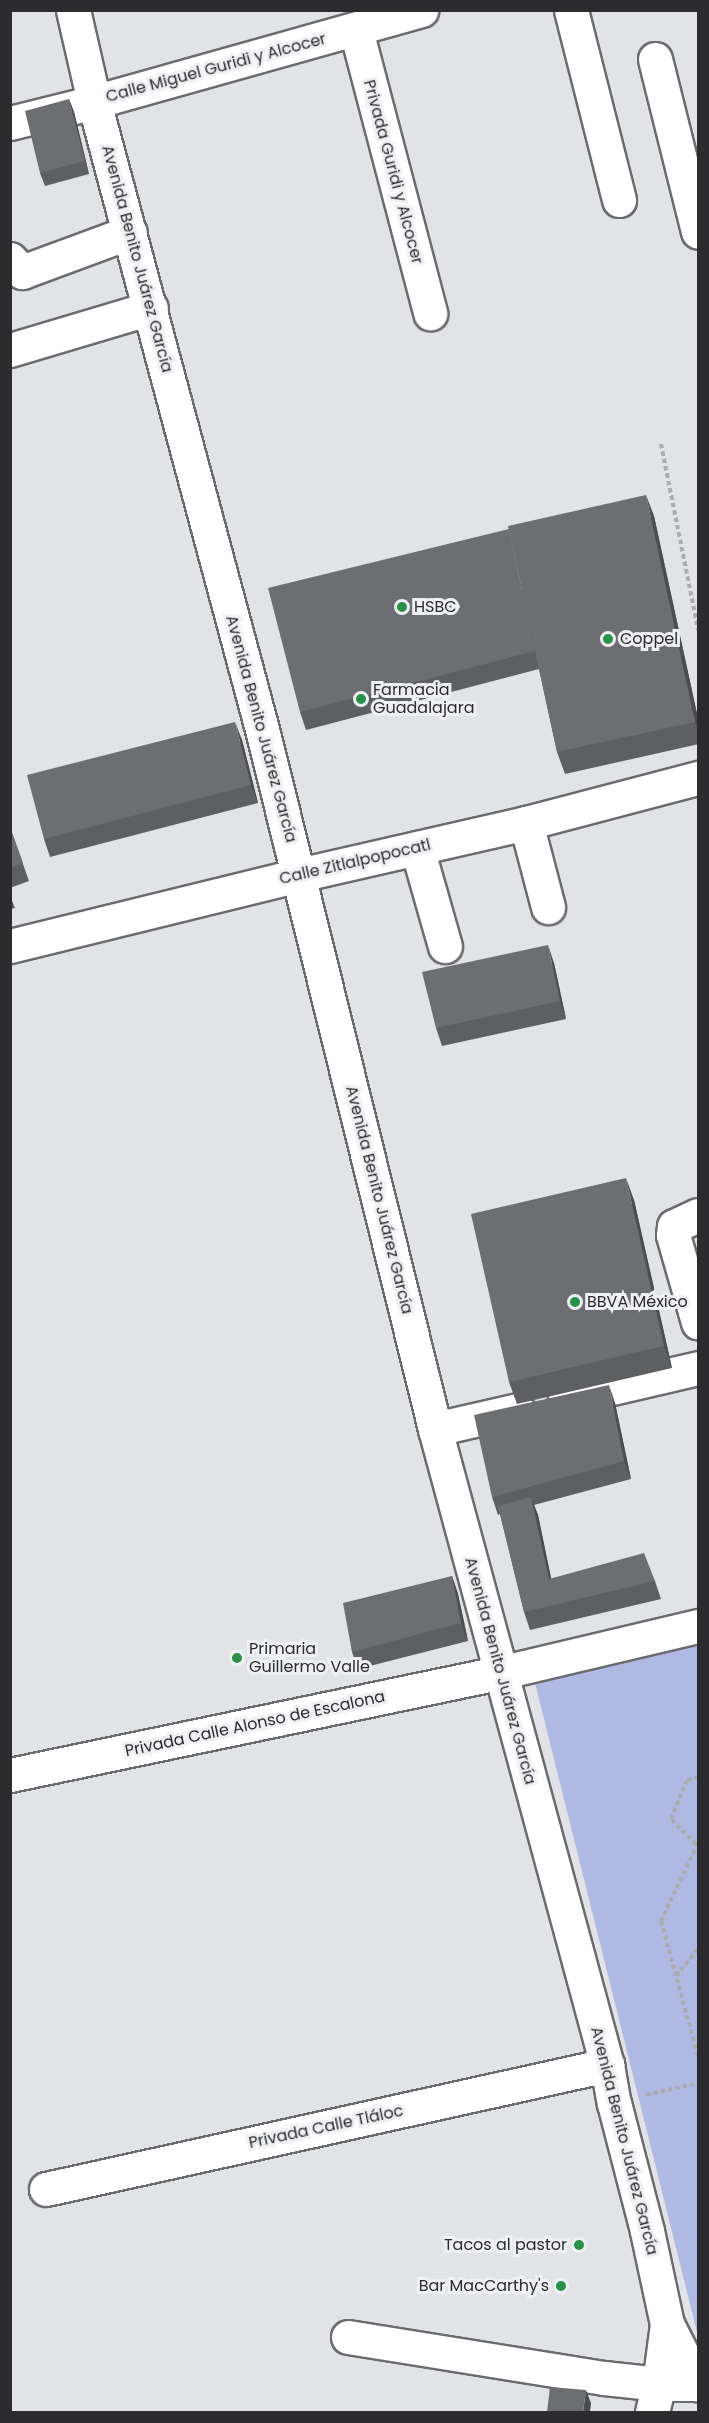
<!DOCTYPE html>
<meta charset="utf-8">
<style>
body{margin:0}
#map{position:relative;width:709px;height:2423px;overflow:hidden;background:#e2e3e6;font-family:Poppins,sans-serif}
div>[style]{position:absolute}
.green>*{inset:0;background:#afb9e4}
.path>*{height:4px;margin-top:-2px;transform-origin:0;background:repeating-linear-gradient(90deg,#abacaf 0 4.5px,transparent 0 7.5px)}
.roads{filter:drop-shadow(2px 0 #6a6b6e) drop-shadow(-2px 0 #6a6b6e) drop-shadow(0 2px #6a6b6e) drop-shadow(0 -2px #6a6b6e)}
.minor>*{height:33px;margin:-16.5px;padding:0 16.5px;transform-origin:16.5px;border-radius:16.5px;background:#fff}
.major>*{height:33px;margin:-16.5px;padding:0 16.5px;transform-origin:16.5px;border-radius:16.5px;background:#fff}
.wall>*{inset:0;background:#5e5f61}
.shaded-wall>*{inset:0;background:#4c4d4f}
.building>*{inset:0;background:#6d6e71}
.dots>*{width:16px;height:16px;translate:-50% -50%;box-sizing:border-box;border:3px solid #eff0f4;border-radius:50%}
span{translate:-50% -50%;white-space:nowrap;text-align:center;line-height:1.15;-webkit-text-stroke:6px #eff0f4;paint-order:stroke}
.street-label{font-size:16px;color:#2c2c2e}
.poi-label{font-size:16px;color:#2c2c2e}
.left{translate:0 -50%;text-align:left}
.right{translate:-100% -50%;text-align:right}
.frame{position:absolute;inset:0;border:12px solid #2c2c2e;pointer-events:none}
</style>
<div id="map">
<div class="green">
<i style="clip-path:polygon(698px 1641px,698px 2336px,535px 1683px)"></i>
</div>
<div class="path">
<i style="left:661px;top:444px;width:190px;rotate:78.7deg"></i>
<i style="left:698px;top:1843px;width:86px;rotate:115.4deg"></i>
<i style="left:661px;top:1921px;width:140px;rotate:74.7deg"></i>
<i style="left:696px;top:1844px;width:35px;rotate:-135deg"></i>
<i style="left:671px;top:1819px;width:42px;rotate:-67.7deg"></i>
<i style="left:687px;top:1780px;width:11px;rotate:-15deg"></i>
<i style="left:676px;top:1976px;width:35px;rotate:-51deg"></i>
<i style="left:646px;top:2095px;width:53px;rotate:-13deg"></i>
</div>
<div class="roads">
<div class="minor">
<i style="left:571px;top:10px;width:196px;rotate:75.8deg"></i>
<i style="left:356px;top:30px;width:293px;rotate:75.3deg"></i>
<i style="left:655px;top:59px;width:178px;rotate:76deg"></i>
<i style="left:10px;top:123px;width:87px;rotate:-14deg"></i>
<i style="left:10px;top:259px;width:18px;rotate:47deg"></i>
<i style="left:22px;top:272px;width:115px;rotate:-20.3deg"></i>
<i style="left:10px;top:350px;width:147px;rotate:-16.6deg"></i>
<i style="left:526px;top:823px;width:87px;rotate:75.3deg"></i>
<i style="left:417px;top:848px;width:102px;rotate:74.1deg"></i>
<i style="left:10px;top:946px;width:298px;rotate:-13.8deg"></i>
<i style="left:299px;top:875px;width:233px;rotate:-12.9deg"></i>
<i style="left:526px;top:823px;width:178px;rotate:-14.7deg"></i>
<i style="left:698px;top:1215px;width:26px;rotate:155deg"></i>
<i style="left:674px;top:1226px;width:9px;rotate:96deg"></i>
<i style="left:673px;top:1235px;width:91px;rotate:74deg"></i>
<i style="left:565px;top:1399px;width:137px;rotate:-13.1deg"></i>
<i style="left:435px;top:1429px;width:85px;rotate:-12.9deg"></i>
<i style="left:10px;top:1775px;width:500px;rotate:-11.8deg"></i>
<i style="left:499px;top:1673px;width:204px;rotate:-13.3deg"></i>
<i style="left:46px;top:2189px;width:575px;rotate:-12.46deg"></i>
<i style="left:348px;top:2337px;width:259px;rotate:9.1deg"></i>
<i style="left:604px;top:2378px;width:55px;rotate:6.2deg"></i>
<i style="left:659px;top:2384px;width:39px"></i>
</div>
<div class="major">
<i style="left:73px;top:10px;width:94px;rotate:77.1deg"></i>
<i style="left:94px;top:102px;width:653px;rotate:75.01deg"></i>
<i style="left:263px;top:733px;width:717px;rotate:76.12deg"></i>
<i style="left:435px;top:1429px;width:659px;rotate:74.87deg"></i>
<i style="left:607px;top:2065px;width:39px;rotate:80deg"></i>
<i style="left:614px;top:2103px;width:132px;rotate:75.5deg"></i>
<i style="left:647px;top:2231px;width:95px;rotate:77.9deg"></i>
<i style="left:667px;top:2324px;width:68px;rotate:63.1deg"></i>
<i style="left:94px;top:102px;width:340px;rotate:-15.7deg"></i>
<i style="left:652px;top:2412px;width:29px;rotate:-76deg"></i>
<i style="left:659px;top:2384px;width:61px;rotate:-82.4deg"></i>
</div>
</div>
<div class="wall">
<i style="clip-path:polygon(69px 99px,74px 112px,89px 174px,45px 186px,40px 173px)"></i>
<i style="clip-path:polygon(654px 516px,699px 723px,699px 744px,565px 774px,557px 752px,539px 669px,306px 730px,300px 712px)"></i>
<i style="clip-path:polygon(242px 740px,258px 803px,50px 857px,44px 839px)"></i>
<i style="clip-path:polygon(10px 827px,29px 881px,10px 888px)"></i>
<i style="clip-path:polygon(10px 896px,15px 908px,10px 909px)"></i>
<i style="clip-path:polygon(554px 963px,566px 1019px,442px 1046px,436px 1028px)"></i>
<i style="clip-path:polygon(634px 1200px,672px 1368px,517px 1404px,509px 1382px)"></i>
<i style="clip-path:polygon(615px 1403px,631px 1479px,534px 1505px,538px 1515px,551px 1579px,655px 1581px,661px 1599px,530px 1630px,524px 1612px,500px 1514px,498px 1515px,492px 1497px)"></i>
<i style="clip-path:polygon(452px 1576px,458px 1594px,468px 1641px,358px 1669px,352px 1652px)"></i>
</div>
<div class="shaded-wall">
<i style="clip-path:polygon(69px 99px,74px 112px,89px 174px,85px 161px)"></i>
<i style="clip-path:polygon(646px 495px,654px 516px,699px 723px,699px 731px,695px 722px)"></i>
<i style="clip-path:polygon(235px 722px,242px 740px,258px 803px,251px 785px)"></i>
<i style="clip-path:polygon(548px 945px,554px 963px,566px 1019px,560px 1001px)"></i>
<i style="clip-path:polygon(626px 1178px,634px 1200px,672px 1368px,664px 1346px)"></i>
<i style="clip-path:polygon(609px 1385px,615px 1403px,631px 1479px,624px 1461px)"></i>
<i style="clip-path:polygon(531px 1497px,538px 1515px,555px 1597px,549px 1579px)"></i>
<i style="clip-path:polygon(452px 1576px,458px 1594px,468px 1641px,461px 1623px)"></i>
<i style="clip-path:polygon(586px 2390px,591px 2403px,590px 2412px,583px 2412px)"></i>
</div>
<div class="building">
<i style="clip-path:polygon(69px 99px,85px 161px,40px 173px,25px 111px)"></i>
<i style="clip-path:polygon(646px 495px,695px 722px,557px 752px,508px 526px)"></i>
<i style="clip-path:polygon(509px 529px,535px 651px,300px 712px,268px 588px)"></i>
<i style="clip-path:polygon(235px 722px,251px 785px,44px 839px,27px 775px)"></i>
<i style="clip-path:polygon(10px 827px,23px 863px,10px 868px)"></i>
<i style="clip-path:polygon(548px 945px,560px 1001px,436px 1028px,422px 972px)"></i>
<i style="clip-path:polygon(626px 1178px,664px 1346px,509px 1382px,471px 1214px)"></i>
<i style="clip-path:polygon(609px 1385px,624px 1461px,492px 1497px,474px 1415px)"></i>
<i style="clip-path:polygon(531px 1497px,549px 1579px,644px 1553px,655px 1581px,524px 1612px,498px 1506px)"></i>
<i style="clip-path:polygon(452px 1576px,461px 1623px,352px 1652px,343px 1603px)"></i>
<i style="clip-path:polygon(550px 2387px,586px 2390px,583px 2412px,547px 2412px)"></i>
</div>
<div class="dots">
<i style="left:402px;top:607px;background:#289148"></i>
<i style="left:608px;top:639px;background:#289148"></i>
<i style="left:361px;top:699px;background:#289148"></i>
<i style="left:575px;top:1302px;background:#289148"></i>
<i style="left:237px;top:1658px;background:#289148"></i>
<i style="left:579px;top:2245px;background:#289148"></i>
<i style="left:561px;top:2286px;background:#289148"></i>
</div>
<div class="street-label">
<span style="left:216px;top:68px;rotate:-15deg">Calle Miguel Guridi y Alcocer</span>
<span style="left:393px;top:172px;rotate:75deg">Privada Guridi y Alcocer</span>
<span style="left:137px;top:259px;rotate:75deg">Avenida Benito Juárez García</span>
<span style="left:261px;top:729px;rotate:75deg">Avenida Benito Juárez García</span>
<span style="left:355px;top:862px;rotate:-13deg">Calle Zitlalpopocatl</span>
<span style="left:379px;top:1200px;rotate:76deg">Avenida Benito Juárez García</span>
<span style="left:500px;top:1671px;rotate:75deg">Avenida Benito Juárez García</span>
<span style="left:255px;top:1724px;rotate:-12deg">Privada Calle Alonso de Escalona</span>
<span style="left:326px;top:2127px;rotate:-12deg">Privada Calle Tláloc</span>
<span style="left:624px;top:2141px;rotate:76deg">Avenida Benito Juárez García</span>
</div>
<div class="poi-label">
<span class="left" style="left:414px;top:607px">HSBC</span>
<span class="left" style="left:620px;top:639px">Coppel</span>
<span class="left" style="left:373px;top:699px">Farmacia<br>Guadalajara</span>
<span class="left" style="left:587px;top:1302px">BBVA México</span>
<span class="left" style="left:249px;top:1658px">Primaria<br>Guillermo Valle</span>
<span class="right" style="left:567px;top:2245px">Tacos al pastor</span>
<span class="right" style="left:549px;top:2286px">Bar MacCarthy's</span>
</div>
<div class="frame"></div>
</div>
